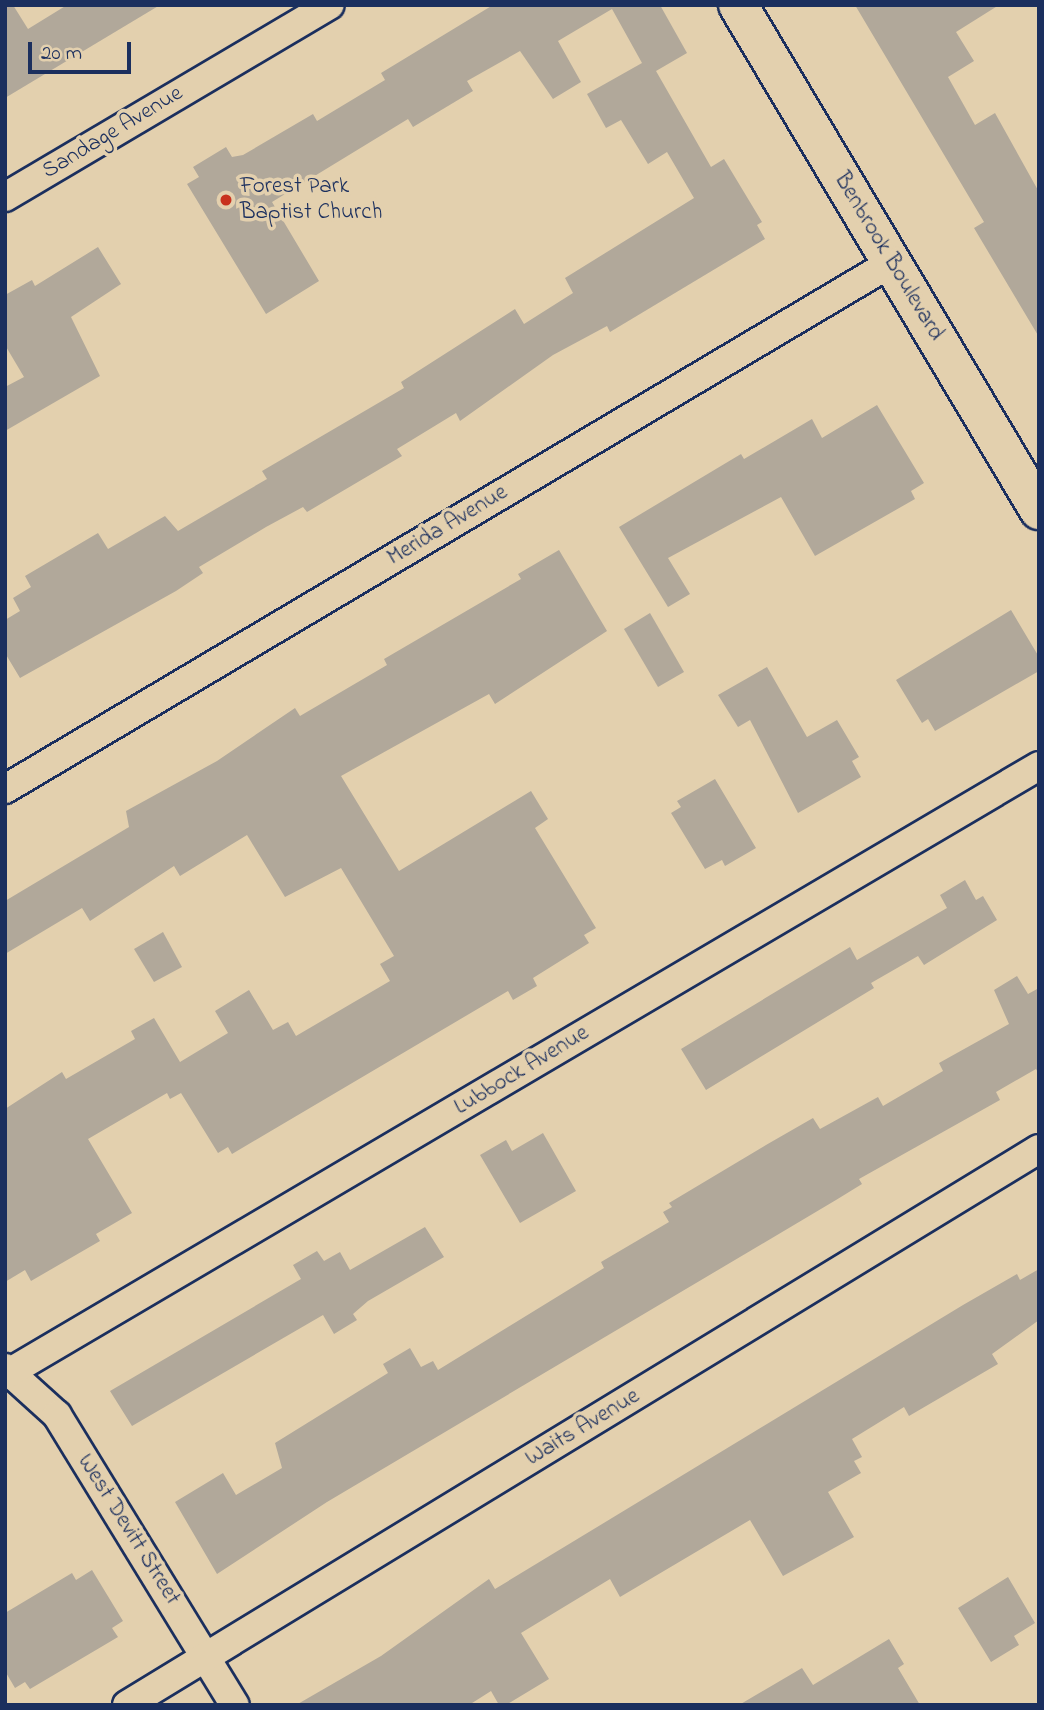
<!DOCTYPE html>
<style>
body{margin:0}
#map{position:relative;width:1044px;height:1710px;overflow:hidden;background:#e3d0ae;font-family:"Indie Flower",sans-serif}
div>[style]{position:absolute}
.building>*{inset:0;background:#b1a89a}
.roads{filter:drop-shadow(2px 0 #1b2f5e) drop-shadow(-2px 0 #1b2f5e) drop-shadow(0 2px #1b2f5e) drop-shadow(0 -2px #1b2f5e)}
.street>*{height:28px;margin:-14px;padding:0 14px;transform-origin:14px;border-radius:14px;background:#e3d0ae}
.secondary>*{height:38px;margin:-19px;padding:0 19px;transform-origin:19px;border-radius:19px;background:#e3d0ae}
.dots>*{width:19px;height:19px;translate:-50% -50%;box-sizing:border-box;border:4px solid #e3d0ae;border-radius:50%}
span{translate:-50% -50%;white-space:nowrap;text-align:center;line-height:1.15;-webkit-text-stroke:7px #e3d0ae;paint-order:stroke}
.street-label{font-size:23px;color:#1b2f5e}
.poi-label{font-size:23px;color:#1b2f5e}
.left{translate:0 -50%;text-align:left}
.frame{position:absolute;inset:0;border:7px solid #1b2f5e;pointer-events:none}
.scale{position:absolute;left:28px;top:42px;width:103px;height:32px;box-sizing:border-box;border:4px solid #1b2f5e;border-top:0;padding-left:9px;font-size:21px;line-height:24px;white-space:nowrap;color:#1b2f5e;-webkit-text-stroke:5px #e3d0ae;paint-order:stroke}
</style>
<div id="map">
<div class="building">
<i style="clip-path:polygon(5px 5px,13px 5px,28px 29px,67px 5px,160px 5px,5px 98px)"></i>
<i style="clip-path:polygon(493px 5px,660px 5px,687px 53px,656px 71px,711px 167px,724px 159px,762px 222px,757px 225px,765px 239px,610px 332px,607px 326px,553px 355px,460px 421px,456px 413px,397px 449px,402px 456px,307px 512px,303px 507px,266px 527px,199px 567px,203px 573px,176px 591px,20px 678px,5px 653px,5px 620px,20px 611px,13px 598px,31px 587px,25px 576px,98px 533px,108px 549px,165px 516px,178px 531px,267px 479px,262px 471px,404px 388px,401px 382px,515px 309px,524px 324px,573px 293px,565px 278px,694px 198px,667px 152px,648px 164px,621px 120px,606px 128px,587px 94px,642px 63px,612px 9px,558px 41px,581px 82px,553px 99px,520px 51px,467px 81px,473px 91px,413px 127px,408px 119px,272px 202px,319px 281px,266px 314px,187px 184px,199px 177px,193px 167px,226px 147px,232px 157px,243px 155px,313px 114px,317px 121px,385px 80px,381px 73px)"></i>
<i style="clip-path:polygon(855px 5px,999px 5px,956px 32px,974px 61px,948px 77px,975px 125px,995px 113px,1039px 192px,1039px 337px,974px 228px,984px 222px)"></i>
<i style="clip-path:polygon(98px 247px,121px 284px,71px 317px,100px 376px,5px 431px,5px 387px,24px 377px,5px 345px,5px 295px,32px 280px,35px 286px)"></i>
<i style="clip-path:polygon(877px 405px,924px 483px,911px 491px,915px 499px,815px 556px,781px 497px,668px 558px,690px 594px,668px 607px,619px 527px,741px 454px,744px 459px,812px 419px,822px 438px)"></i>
<i style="clip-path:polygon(559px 550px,607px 631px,495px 704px,489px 694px,341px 776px,399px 871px,531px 791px,548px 819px,535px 828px,596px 928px,584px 935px,589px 943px,533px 978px,537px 986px,513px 1000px,508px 991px,232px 1154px,228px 1147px,218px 1153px,181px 1093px,170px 1099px,167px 1093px,88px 1139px,132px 1213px,96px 1234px,100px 1241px,31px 1281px,25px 1270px,5px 1282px,5px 1109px,62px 1072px,66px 1079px,135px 1039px,131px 1031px,154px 1018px,180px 1062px,228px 1033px,215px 1011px,249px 990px,273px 1030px,288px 1022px,296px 1036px,390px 981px,380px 964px,394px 956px,341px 868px,285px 897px,247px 835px,180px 876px,174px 866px,90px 921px,82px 908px,5px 954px,5px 901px,129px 827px,126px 811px,217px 761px,295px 708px,300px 716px,387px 665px,384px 659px,521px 579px,518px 574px)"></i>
<i style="clip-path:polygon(1011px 610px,1039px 657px,1039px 671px,935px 731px,928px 719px,922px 723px,896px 680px)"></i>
<i style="clip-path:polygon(650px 613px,684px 672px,658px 687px,624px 629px)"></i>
<i style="clip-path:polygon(767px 667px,807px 737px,837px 720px,859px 757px,852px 761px,861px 777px,798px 813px,750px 720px,738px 727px,718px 695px)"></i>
<i style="clip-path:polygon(715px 779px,756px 848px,725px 866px,722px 860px,705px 869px,671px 813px,681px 807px,677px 801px)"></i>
<i style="clip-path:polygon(965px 880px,976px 900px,983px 896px,997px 920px,924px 965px,918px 956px,871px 983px,874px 988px,706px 1090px,681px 1049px,850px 947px,857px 960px,947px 908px,940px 895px)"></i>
<i style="clip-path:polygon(163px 932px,182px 967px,154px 982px,134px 949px)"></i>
<i style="clip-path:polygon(1017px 976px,1028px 994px,1039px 988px,1039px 1074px,1036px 1069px,996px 1092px,1000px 1100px,859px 1179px,862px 1184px,836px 1200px,327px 1502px,217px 1574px,175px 1502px,223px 1473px,236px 1495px,282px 1468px,275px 1443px,388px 1373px,383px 1364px,410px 1348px,421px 1367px,433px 1361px,438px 1370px,604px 1268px,601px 1262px,669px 1222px,663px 1212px,672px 1207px,669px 1203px,766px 1145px,813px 1118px,820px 1129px,878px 1097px,883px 1106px,943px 1071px,939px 1063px,1009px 1024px,994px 990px)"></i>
<i style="clip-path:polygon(543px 1133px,576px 1191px,520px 1223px,480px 1155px,506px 1140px,512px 1151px)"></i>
<i style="clip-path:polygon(425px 1227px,444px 1257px,368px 1301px,353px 1314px,357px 1320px,334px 1334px,323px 1315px,132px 1426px,110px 1391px,301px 1279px,293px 1265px,317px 1251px,324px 1261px,340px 1252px,350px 1270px)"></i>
<i style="clip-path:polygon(1039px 1269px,1039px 1320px,992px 1354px,998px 1364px,909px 1416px,904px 1407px,852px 1439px,862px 1457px,854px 1461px,861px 1473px,828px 1492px,854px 1537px,783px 1576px,750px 1520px,620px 1597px,610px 1579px,521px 1633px,549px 1679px,506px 1705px,499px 1705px,491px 1691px,469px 1705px,296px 1705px,381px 1656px,489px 1579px,495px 1589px,963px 1305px,1017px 1274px,1020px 1280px)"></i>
<i style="clip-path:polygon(92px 1570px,123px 1621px,112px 1628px,118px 1637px,30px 1689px,25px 1682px,15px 1688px,5px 1671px,5px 1613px,72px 1573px,76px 1580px)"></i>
<i style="clip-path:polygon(1008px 1577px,1035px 1623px,1014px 1636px,1019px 1645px,991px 1662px,958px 1608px)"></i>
<i style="clip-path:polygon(889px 1639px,904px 1664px,898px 1668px,920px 1705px,739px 1705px,802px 1668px,813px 1685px)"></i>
</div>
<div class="roads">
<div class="street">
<i style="left:5px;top:197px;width:377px;rotate:-30.6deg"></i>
<i style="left:5px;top:789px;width:1030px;rotate:-30.7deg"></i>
<i style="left:5px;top:1368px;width:70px;rotate:42.1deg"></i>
<i style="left:57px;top:1415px;width:340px;rotate:58.5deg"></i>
<i style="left:5px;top:1375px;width:1200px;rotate:-30.5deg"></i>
<i style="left:127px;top:1705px;width:1068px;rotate:-31.37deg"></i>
</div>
<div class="secondary">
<i style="left:738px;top:5px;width:588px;rotate:59.2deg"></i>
</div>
</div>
<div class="dots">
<i style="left:226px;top:200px;background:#c8321e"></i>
</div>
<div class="street-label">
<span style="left:113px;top:133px;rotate:-31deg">Sandage Avenue</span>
<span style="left:888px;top:257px;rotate:59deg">Benbrook Boulevard</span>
<span style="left:448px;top:526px;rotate:-31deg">Merida Avenue</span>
<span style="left:522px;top:1071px;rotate:-31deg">Lubbock Avenue</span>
<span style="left:583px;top:1428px;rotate:-31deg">Waits Avenue</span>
<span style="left:128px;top:1530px;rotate:58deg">West Devitt Street</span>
</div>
<div class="poi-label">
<span class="left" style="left:240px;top:200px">Forest Park<br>Baptist Church</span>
</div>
<div class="frame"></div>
<div class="scale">20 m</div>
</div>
